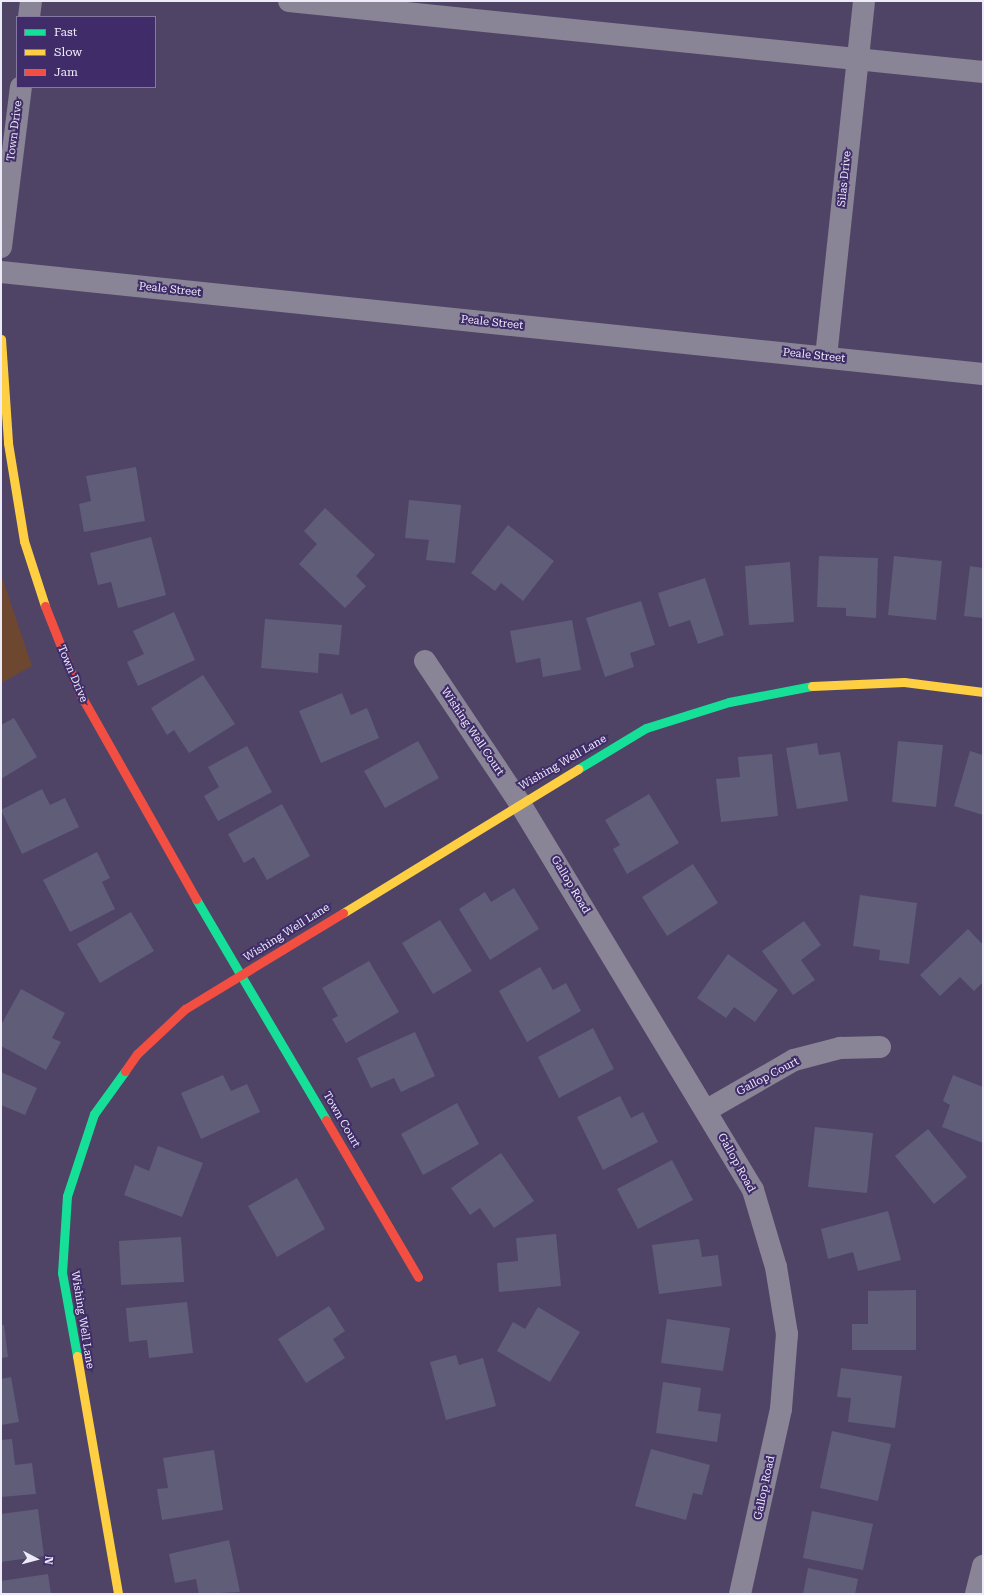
<!DOCTYPE html>
<style>
body{margin:0}
#map{position:relative;width:984px;height:1595px;overflow:hidden;background:#4f4466;font-family:"Roboto Serif",serif}
div>[style]{position:absolute}
.green>*{inset:0;background:#6e4730}
.building>*{inset:0;background:#605d79}
.street>*{height:22px;margin:-11px;padding:0 11px;transform-origin:11px;border-radius:11px;background:#898496}
.fast>*{height:9px;margin:-4.5px;padding:0 4.5px;transform-origin:4.5px;border-radius:4.5px;background:#16e098}
.slow>*{height:9px;margin:-4.5px;padding:0 4.5px;transform-origin:4.5px;border-radius:4.5px;background:#ffcf43}
.jam>*{height:9px;margin:-4.5px;padding:0 4.5px;transform-origin:4.5px;border-radius:4.5px;background:#f24e42}
span{translate:-50% -50%;white-space:nowrap;text-align:center;line-height:1.15;-webkit-text-stroke:4px #3f2c68;paint-order:stroke}
.street-label{font-size:11px;color:#eeebf9}
.frame{position:absolute;inset:0;border:2px solid #eeebf9;pointer-events:none}
.legend{position:absolute;left:16px;top:16px;width:140px;height:72px;box-sizing:border-box;background:#3f2c68;border:1px solid #8578a2;margin:0;padding:5px 7px;list-style:none;font-size:12px;color:#eeebf9}
.legend li{display:flex;align-items:center;gap:8px;height:20px}
.legend b{width:20px;border:1px solid #8578a2}
.north{position:absolute;left:16px;top:1539px;width:40px;height:40px;-webkit-text-stroke:3px #3f2c68;paint-order:stroke;rotate:96deg;font-size:11px;font-weight:700;line-height:16px;text-align:center;color:#eeebf9}
.north::after{content:'';display:block;margin:auto;width:14px;height:18px;background:#eeebf9;clip-path:polygon(50% 0,100% 100%,50% 72%,0 100%)}
</style>
<div id="map">
<div class="green">
<i style="clip-path:polygon(1px 574px,32px 666px,1px 683px)"></i>
</div>
<div class="building">
<i style="clip-path:polygon(136px 467px,145px 521px,84px 532px,79px 504px,91px 501px,86px 476px)"></i>
<i style="clip-path:polygon(409px 500px,461px 505px,455px 563px,426px 560px,429px 540px,405px 538px)"></i>
<i style="clip-path:polygon(325px 508px,375px 555px,356px 576px,366px 586px,345px 608px,299px 564px,317px 544px,304px 531px)"></i>
<i style="clip-path:polygon(508px 525px,554px 561px,523px 601px,501px 583px,495px 591px,471px 573px)"></i>
<i style="clip-path:polygon(151px 537px,166px 595px,118px 608px,111px 582px,98px 585px,90px 553px)"></i>
<i style="clip-path:polygon(819px 556px,878px 558px,876px 618px,846px 616px,846px 608px,817px 607px)"></i>
<i style="clip-path:polygon(894px 556px,942px 561px,936px 620px,888px 615px)"></i>
<i style="clip-path:polygon(790px 562px,794px 622px,749px 625px,745px 566px)"></i>
<i style="clip-path:polygon(970px 566px,983px 568px,983px 618px,964px 616px)"></i>
<i style="clip-path:polygon(705px 578px,724px 635px,698px 644px,690px 620px,669px 627px,658px 593px)"></i>
<i style="clip-path:polygon(641px 601px,655px 645px,630px 653px,634px 667px,605px 677px,586px 618px)"></i>
<i style="clip-path:polygon(174px 612px,195px 660px,138px 686px,127px 662px,144px 654px,133px 631px)"></i>
<i style="clip-path:polygon(265px 619px,342px 625px,339px 655px,319px 653px,318px 673px,261px 668px)"></i>
<i style="clip-path:polygon(572px 620px,581px 670px,543px 677px,540px 658px,516px 663px,510px 631px)"></i>
<i style="clip-path:polygon(203px 675px,235px 724px,189px 753px,174px 730px,167px 735px,151px 708px)"></i>
<i style="clip-path:polygon(342px 693px,351px 715px,367px 708px,379px 738px,321px 763px,299px 711px)"></i>
<i style="clip-path:polygon(14px 718px,37px 757px,1px 779px,1px 725px)"></i>
<i style="clip-path:polygon(418px 741px,439px 778px,385px 808px,364px 771px)"></i>
<i style="clip-path:polygon(898px 741px,943px 745px,936px 807px,892px 802px)"></i>
<i style="clip-path:polygon(817px 743px,819px 755px,840px 752px,848px 801px,797px 809px,786px 748px)"></i>
<i style="clip-path:polygon(247px 746px,272px 792px,218px 821px,204px 796px,219px 787px,208px 767px)"></i>
<i style="clip-path:polygon(970px 751px,983px 755px,983px 815px,954px 806px)"></i>
<i style="clip-path:polygon(772px 754px,778px 816px,721px 822px,716px 779px,740px 777px,738px 757px)"></i>
<i style="clip-path:polygon(42px 789px,50px 805px,65px 798px,79px 827px,22px 854px,1px 810px)"></i>
<i style="clip-path:polygon(649px 794px,679px 843px,627px 874px,613px 849px,620px 845px,605px 820px)"></i>
<i style="clip-path:polygon(282px 804px,310px 856px,267px 880px,254px 857px,244px 863px,228px 834px)"></i>
<i style="clip-path:polygon(97px 852px,110px 878px,102px 882px,115px 909px,70px 932px,43px 880px)"></i>
<i style="clip-path:polygon(693px 864px,718px 903px,667px 936px,642px 897px)"></i>
<i style="clip-path:polygon(514px 888px,539px 929px,490px 960px,459px 909px,485px 892px,491px 902px)"></i>
<i style="clip-path:polygon(860px 895px,917px 903px,909px 964px,879px 960px,880px 950px,853px 946px)"></i>
<i style="clip-path:polygon(131px 912px,154px 951px,100px 983px,77px 944px)"></i>
<i style="clip-path:polygon(440px 920px,472px 971px,433px 994px,402px 943px)"></i>
<i style="clip-path:polygon(804px 921px,821px 945px,801px 960px,815px 980px,793px 995px,762px 951px)"></i>
<i style="clip-path:polygon(968px 929px,983px 945px,983px 982px,974px 991px,960px 977px,940px 996px,920px 975px)"></i>
<i style="clip-path:polygon(728px 954px,778px 990px,755px 1022px,734px 1007px,726px 1018px,697px 998px)"></i>
<i style="clip-path:polygon(369px 961px,399px 1012px,346px 1043px,332px 1019px,338px 1016px,322px 988px)"></i>
<i style="clip-path:polygon(540px 967px,553px 990px,566px 983px,581px 1011px,527px 1042px,499px 991px)"></i>
<i style="clip-path:polygon(21px 989px,65px 1013px,52px 1038px,61px 1042px,46px 1070px,1px 1046px,1px 1025px)"></i>
<i style="clip-path:polygon(593px 1028px,614px 1069px,559px 1098px,538px 1057px)"></i>
<i style="clip-path:polygon(415px 1032px,435px 1076px,401px 1092px,394px 1078px,371px 1088px,357px 1058px)"></i>
<i style="clip-path:polygon(1px 1072px,37px 1088px,25px 1115px,1px 1105px)"></i>
<i style="clip-path:polygon(223px 1075px,231px 1091px,247px 1084px,260px 1112px,201px 1139px,181px 1093px)"></i>
<i style="clip-path:polygon(953px 1075px,983px 1087px,983px 1143px,942px 1127px,950px 1105px,943px 1101px)"></i>
<i style="clip-path:polygon(620px 1096px,631px 1118px,643px 1112px,658px 1142px,603px 1170px,577px 1117px)"></i>
<i style="clip-path:polygon(457px 1103px,479px 1144px,423px 1175px,401px 1134px)"></i>
<i style="clip-path:polygon(815px 1127px,873px 1133px,867px 1193px,808px 1187px)"></i>
<i style="clip-path:polygon(928px 1129px,967px 1177px,934px 1204px,895px 1156px)"></i>
<i style="clip-path:polygon(158px 1146px,203px 1163px,182px 1217px,124px 1195px,135px 1165px,149px 1171px)"></i>
<i style="clip-path:polygon(501px 1153px,534px 1201px,494px 1228px,480px 1208px,470px 1215px,451px 1188px)"></i>
<i style="clip-path:polygon(672px 1160px,693px 1200px,638px 1229px,617px 1189px)"></i>
<i style="clip-path:polygon(297px 1178px,325px 1229px,277px 1257px,248px 1206px)"></i>
<i style="clip-path:polygon(888px 1211px,901px 1260px,858px 1271px,853px 1252px,828px 1259px,821px 1229px)"></i>
<i style="clip-path:polygon(556px 1234px,561px 1286px,499px 1292px,497px 1263px,518px 1261px,516px 1238px)"></i>
<i style="clip-path:polygon(181px 1237px,184px 1282px,121px 1285px,119px 1241px)"></i>
<i style="clip-path:polygon(699px 1239px,702px 1257px,718px 1255px,722px 1286px,659px 1294px,652px 1245px)"></i>
<i style="clip-path:polygon(916px 1290px,916px 1350px,852px 1350px,852px 1324px,868px 1324px,868px 1291px)"></i>
<i style="clip-path:polygon(187px 1302px,193px 1353px,149px 1358px,147px 1340px,129px 1342px,126px 1308px)"></i>
<i style="clip-path:polygon(329px 1306px,345px 1331px,333px 1339px,345px 1358px,306px 1383px,278px 1339px)"></i>
<i style="clip-path:polygon(538px 1307px,580px 1332px,550px 1382px,497px 1351px,513px 1322px,525px 1329px)"></i>
<i style="clip-path:polygon(667px 1319px,730px 1328px,723px 1371px,661px 1363px)"></i>
<i style="clip-path:polygon(1px 1325px,4px 1325px,8px 1357px,1px 1358px)"></i>
<i style="clip-path:polygon(456px 1355px,459px 1365px,483px 1358px,496px 1406px,446px 1420px,430px 1362px)"></i>
<i style="clip-path:polygon(841px 1368px,902px 1376px,895px 1428px,848px 1422px,851px 1398px,837px 1397px)"></i>
<i style="clip-path:polygon(11px 1377px,19px 1422px,1px 1425px,1px 1379px)"></i>
<i style="clip-path:polygon(663px 1382px,701px 1388px,698px 1411px,721px 1414px,717px 1442px,656px 1433px)"></i>
<i style="clip-path:polygon(832px 1431px,891px 1444px,878px 1501px,820px 1488px)"></i>
<i style="clip-path:polygon(12px 1439px,15px 1465px,32px 1463px,36px 1494px,1px 1497px,1px 1440px)"></i>
<i style="clip-path:polygon(651px 1449px,710px 1465px,702px 1495px,693px 1493px,686px 1520px,635px 1506px)"></i>
<i style="clip-path:polygon(214px 1450px,223px 1510px,162px 1520px,157px 1489px,168px 1488px,163px 1458px)"></i>
<i style="clip-path:polygon(38px 1509px,44px 1556px,1px 1562px,1px 1514px)"></i>
<i style="clip-path:polygon(812px 1511px,873px 1524px,863px 1570px,803px 1558px)"></i>
<i style="clip-path:polygon(229px 1540px,240px 1592px,199px 1594px,196px 1579px,175px 1583px,169px 1554px)"></i>
<i style="clip-path:polygon(808px 1568px,858px 1579px,855px 1594px,803px 1594px)"></i>
<i style="clip-path:polygon(48px 1574px,51px 1594px,1px 1594px,1px 1581px)"></i>
</div>
<div class="street">
<i style="left:289px;top:1px;width:698px;rotate:5.84deg"></i>
<i style="left:29px;top:17px;width:16px;rotate:-83deg"></i>
<i style="left:1px;top:247px;width:161px;rotate:-82.9deg"></i>
<i style="left:1px;top:272px;width:987px;rotate:5.93deg"></i>
<i style="left:826px;top:357px;width:358px;rotate:-83.9deg"></i>
<i style="left:425px;top:661px;width:169px;rotate:56.3deg"></i>
<i style="left:519px;top:802px;width:453px;rotate:58.9deg"></i>
<i style="left:753px;top:1190px;width:80px;rotate:73.4deg"></i>
<i style="left:776px;top:1267px;width:68px;rotate:80.7deg"></i>
<i style="left:787px;top:1334px;width:75px;rotate:94.6deg"></i>
<i style="left:781px;top:1409px;width:189px;rotate:102.5deg"></i>
<i style="left:707px;top:1110px;width:100px;rotate:-29.9deg"></i>
<i style="left:794px;top:1060px;width:48px;rotate:-14.6deg"></i>
<i style="left:840px;top:1048px;width:40px;rotate:-1.4deg"></i>
<i style="left:976px;top:1594px;width:29px;rotate:-76deg"></i>
</div>
<div class="fast">
<i style="left:578px;top:769px;width:79px;rotate:-31.1deg"></i>
<i style="left:646px;top:728px;width:87px;rotate:-17.4deg"></i>
<i style="left:729px;top:702px;width:85px;rotate:-10.9deg"></i>
<i style="left:196px;top:899px;width:256px;rotate:59.5deg"></i>
<i style="left:77px;top:1356px;width:84px;rotate:-100.2deg"></i>
<i style="left:62px;top:1273px;width:77px;rotate:-86.3deg"></i>
<i style="left:67px;top:1196px;width:86px;rotate:-71.8deg"></i>
<i style="left:94px;top:1114px;width:53px;rotate:-54.2deg"></i>
</div>
<div class="slow">
<i style="left:1px;top:339px;width:104px;rotate:86.1deg"></i>
<i style="left:8px;top:443px;width:99px;rotate:80.7deg"></i>
<i style="left:24px;top:541px;width:68px;rotate:72.1deg"></i>
<i style="left:812px;top:686px;width:92px;rotate:-2.5deg"></i>
<i style="left:904px;top:682px;width:80px;rotate:7.2deg"></i>
<i style="left:343px;top:913px;width:276px;rotate:-31.5deg"></i>
<i style="left:77px;top:1356px;width:242px;rotate:80.2deg"></i>
</div>
<div class="jam">
<i style="left:45px;top:606px;width:92px;rotate:68.4deg"></i>
<i style="left:79px;top:692px;width:238px;rotate:60.5deg"></i>
<i style="left:125px;top:1071px;width:21px;rotate:-55deg"></i>
<i style="left:137px;top:1054px;width:66px;rotate:-43.2deg"></i>
<i style="left:185px;top:1009px;width:185px;rotate:-31.3deg"></i>
<i style="left:326px;top:1120px;width:182px;rotate:59.6deg"></i>
</div>
<div class="street-label">
<span style="left:15px;top:131px;rotate:-83deg">Town Drive</span>
<span style="left:845px;top:179px;rotate:-84deg">Silas Drive</span>
<span style="left:170px;top:290px;rotate:6deg">Peale Street</span>
<span style="left:492px;top:323px;rotate:6deg">Peale Street</span>
<span style="left:814px;top:356px;rotate:6deg">Peale Street</span>
<span style="left:72px;top:674px;rotate:67deg">Town Drive</span>
<span style="left:472px;top:732px;rotate:56deg">Wishing Well Court</span>
<span style="left:563px;top:763px;rotate:-30deg">Wishing Well Lane</span>
<span style="left:570px;top:885px;rotate:59deg">Gallop Road</span>
<span style="left:287px;top:933px;rotate:-32deg">Wishing Well Lane</span>
<span style="left:768px;top:1077px;rotate:-28deg">Gallop Court</span>
<span style="left:341px;top:1120px;rotate:60deg">Town Court</span>
<span style="left:736px;top:1163px;rotate:61deg">Gallop Road</span>
<span style="left:82px;top:1320px;rotate:81deg">Wishing Well Lane</span>
<span style="left:765px;top:1488px;rotate:-78deg">Gallop Road</span>
</div>
<div class="frame"></div>
<ul class="legend">
<li><b style="height:5px;background:#16e098"></b>Fast</li>
<li><b style="height:5px;background:#ffcf43"></b>Slow</li>
<li><b style="height:5px;background:#f24e42"></b>Jam</li>
</ul>
<div class="north">N</div>
</div>
